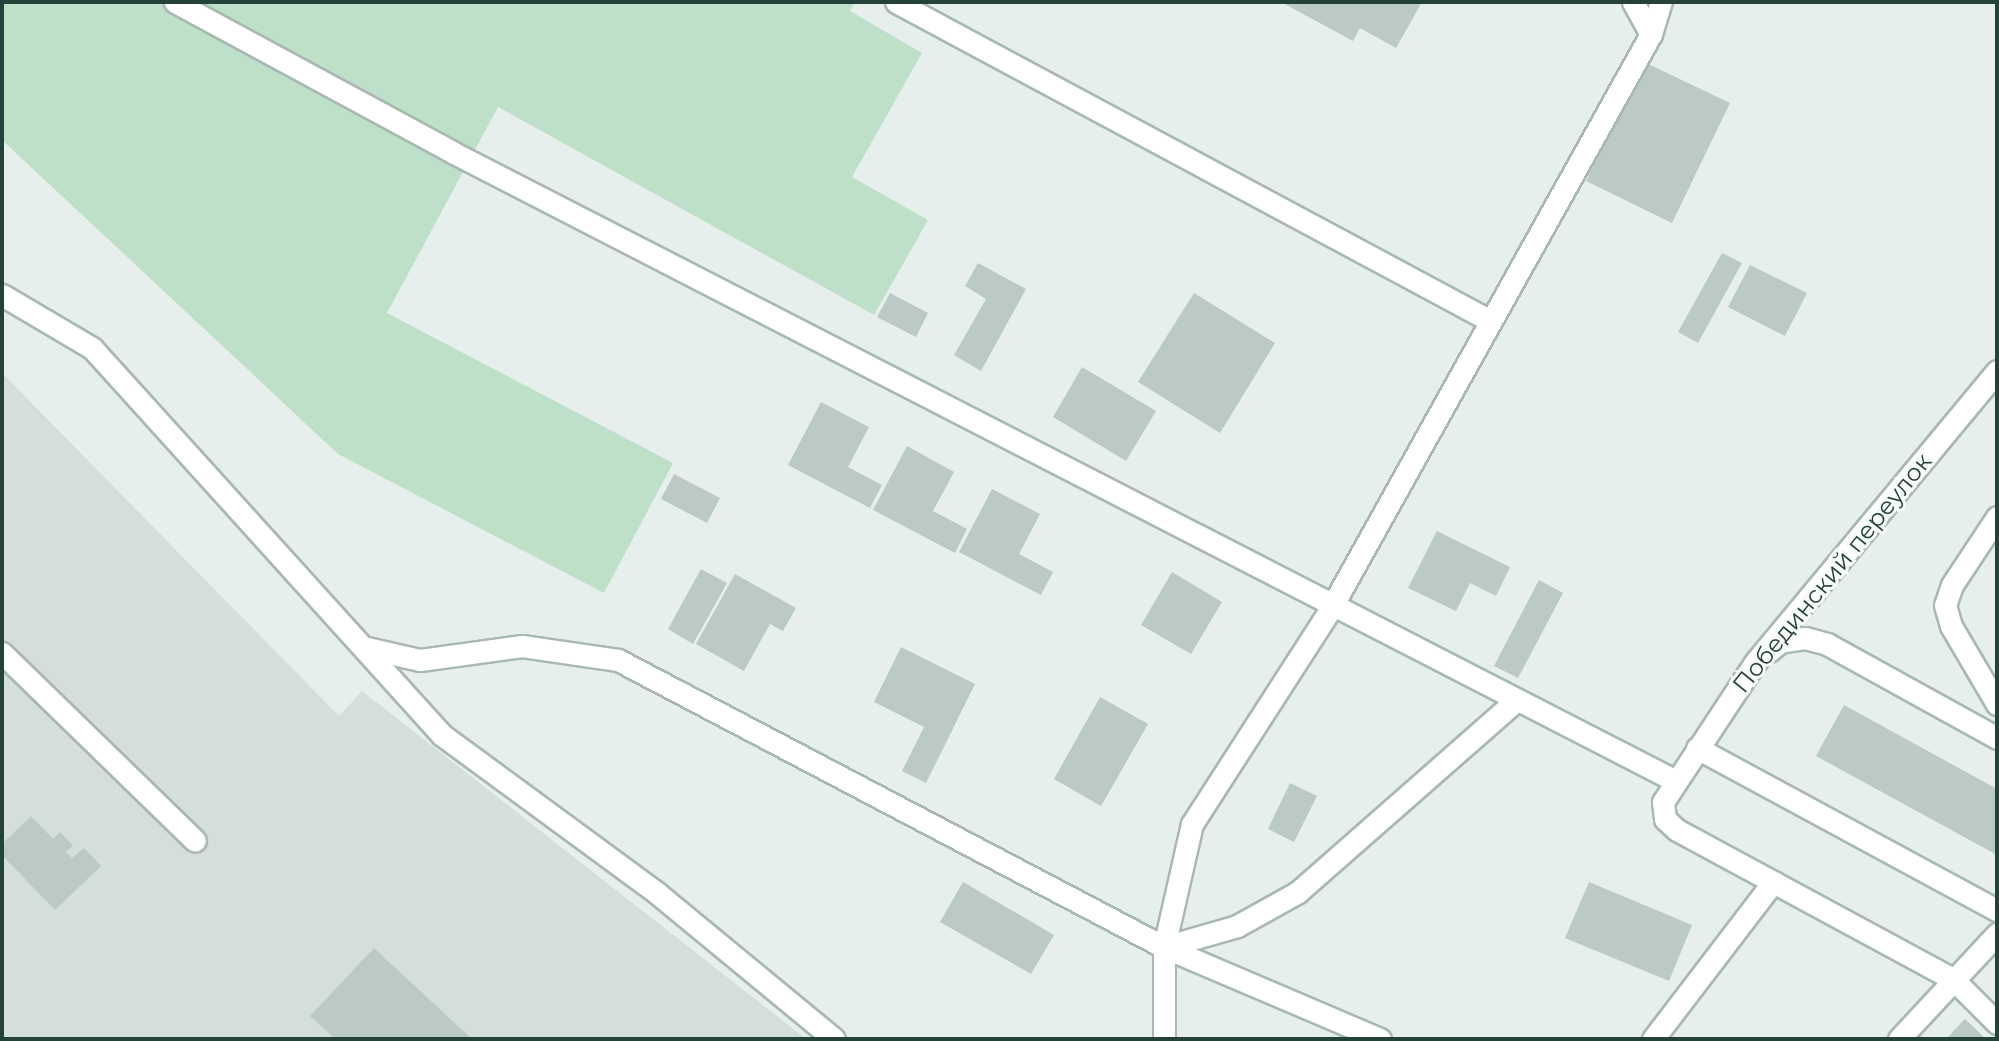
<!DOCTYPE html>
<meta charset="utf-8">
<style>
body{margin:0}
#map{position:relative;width:1999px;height:1041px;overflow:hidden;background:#e6efeb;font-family:Montserrat,sans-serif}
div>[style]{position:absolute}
.built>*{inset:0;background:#d4dfda}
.green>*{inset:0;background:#bfe0c8}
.building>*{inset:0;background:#bbcac4}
.roads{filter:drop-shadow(2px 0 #a8b8b2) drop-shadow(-2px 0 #a8b8b2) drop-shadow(0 2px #a8b8b2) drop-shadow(0 -2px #a8b8b2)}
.minor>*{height:21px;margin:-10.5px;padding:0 10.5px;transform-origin:10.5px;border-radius:10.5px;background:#fff}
span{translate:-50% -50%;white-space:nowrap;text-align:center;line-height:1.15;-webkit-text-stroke:6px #f7fbf9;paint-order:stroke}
.street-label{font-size:24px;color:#24423a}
.frame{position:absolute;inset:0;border:4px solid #24423a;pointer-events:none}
</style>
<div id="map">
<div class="built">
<i style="clip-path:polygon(2px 373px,339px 716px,362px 691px,806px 1039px,2px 1039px)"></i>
</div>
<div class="green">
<i style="clip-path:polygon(2px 2px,855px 2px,850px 11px,922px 53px,852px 177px,928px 220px,874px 315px,498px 107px,387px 313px,673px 463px,604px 593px,338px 454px,2px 140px)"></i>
</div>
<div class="building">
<i style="clip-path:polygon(1281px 2px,1422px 2px,1396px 48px,1360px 28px,1353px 41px)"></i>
<i style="clip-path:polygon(1644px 62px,1730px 103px,1672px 223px,1586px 181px)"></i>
<i style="clip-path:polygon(1722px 253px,1742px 263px,1698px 343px,1678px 332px)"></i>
<i style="clip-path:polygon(978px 263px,1026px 289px,981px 371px,954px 355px,986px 299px,965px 286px)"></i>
<i style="clip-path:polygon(1750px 265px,1807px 293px,1785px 336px,1728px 307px)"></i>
<i style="clip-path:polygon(890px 293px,928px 313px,916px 337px,877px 317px)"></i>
<i style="clip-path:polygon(1194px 293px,1275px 343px,1220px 433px,1138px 382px)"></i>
<i style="clip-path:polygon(1082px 367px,1156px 411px,1126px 461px,1053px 417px)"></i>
<i style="clip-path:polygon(821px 402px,869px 427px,848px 467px,882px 485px,870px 508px,788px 465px)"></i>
<i style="clip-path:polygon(907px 446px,954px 472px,933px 511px,967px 529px,955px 553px,873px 510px)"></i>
<i style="clip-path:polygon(674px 474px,720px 498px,707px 523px,661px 499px)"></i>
<i style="clip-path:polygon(992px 489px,1040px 514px,1019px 554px,1053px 572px,1041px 595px,959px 552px)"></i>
<i style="clip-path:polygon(1437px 531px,1510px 567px,1496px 596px,1470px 583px,1456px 611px,1408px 588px)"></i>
<i style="clip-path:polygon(701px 569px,727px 583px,693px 644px,668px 629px)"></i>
<i style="clip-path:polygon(1172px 572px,1222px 602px,1191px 654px,1141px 625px)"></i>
<i style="clip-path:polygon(735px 574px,796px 608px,783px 631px,770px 624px,744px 671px,696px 644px)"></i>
<i style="clip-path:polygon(1539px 580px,1563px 593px,1518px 678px,1494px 666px)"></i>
<i style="clip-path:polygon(901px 647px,975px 684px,926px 783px,902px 771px,924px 727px,874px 702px)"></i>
<i style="clip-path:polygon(1100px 697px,1148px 724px,1101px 806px,1054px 779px)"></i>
<i style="clip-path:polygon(1844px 705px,1997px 789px,1997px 855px,1816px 756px)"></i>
<i style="clip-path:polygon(1290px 783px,1317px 796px,1294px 842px,1268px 829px)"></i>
<i style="clip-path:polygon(31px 816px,53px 839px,60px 832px,73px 845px,66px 852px,72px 858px,84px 848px,101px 866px,55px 910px,2px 855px,2px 844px)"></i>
<i style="clip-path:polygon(963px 882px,1054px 935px,1031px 974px,940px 922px)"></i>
<i style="clip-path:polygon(1589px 882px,1692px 925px,1669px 981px,1565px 938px)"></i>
<i style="clip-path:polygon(374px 948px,472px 1039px,335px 1039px,310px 1016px)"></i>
<i style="clip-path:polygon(1965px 1019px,1986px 1039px,1946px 1039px)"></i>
</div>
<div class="roads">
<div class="minor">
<i style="left:175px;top:2px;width:315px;rotate:28.4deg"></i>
<i style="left:452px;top:152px;width:1374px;rotate:27.2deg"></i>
<i style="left:896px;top:2px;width:671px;rotate:28.21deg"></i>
<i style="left:1633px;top:2px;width:37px;rotate:61deg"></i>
<i style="left:2px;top:295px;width:104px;rotate:30.5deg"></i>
<i style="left:92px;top:348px;width:522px;rotate:47.87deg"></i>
<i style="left:442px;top:735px;width:267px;rotate:36.3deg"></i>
<i style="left:657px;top:893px;width:229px;rotate:39.5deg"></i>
<i style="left:1997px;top:371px;width:377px;rotate:129.7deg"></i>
<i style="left:1756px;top:661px;width:169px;rotate:123.4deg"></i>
<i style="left:1663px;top:802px;width:17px;rotate:83deg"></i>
<i style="left:1665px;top:819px;width:16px;rotate:43deg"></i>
<i style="left:1677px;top:830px;width:315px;rotate:28.4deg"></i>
<i style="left:1954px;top:980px;width:61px;rotate:45deg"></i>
<i style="left:1997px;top:517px;width:82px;rotate:123.5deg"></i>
<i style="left:1952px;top:585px;width:21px;rotate:109deg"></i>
<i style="left:1945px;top:605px;width:22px;rotate:74deg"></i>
<i style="left:1951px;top:626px;width:91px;rotate:59.5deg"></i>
<i style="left:367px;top:648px;width:54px;rotate:12.8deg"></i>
<i style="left:420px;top:660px;width:103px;rotate:-7.8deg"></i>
<i style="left:522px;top:646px;width:97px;rotate:8.3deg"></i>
<i style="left:618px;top:660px;width:617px;rotate:27.73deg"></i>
<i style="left:1164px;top:947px;width:235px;rotate:23.1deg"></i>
<i style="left:1769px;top:651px;width:14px;rotate:-39deg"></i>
<i style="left:1780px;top:642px;width:25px;rotate:-9deg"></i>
<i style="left:1805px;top:638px;width:23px;rotate:15deg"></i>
<i style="left:1827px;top:644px;width:194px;rotate:28.9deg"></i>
<i style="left:2px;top:653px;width:269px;rotate:44.2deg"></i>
<i style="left:1697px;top:748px;width:341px;rotate:28.4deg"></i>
<i style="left:1164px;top:947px;width:76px;rotate:-16deg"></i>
<i style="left:1237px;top:926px;width:70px;rotate:-29.1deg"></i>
<i style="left:1298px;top:892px;width:288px;rotate:-41.3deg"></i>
<i style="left:1164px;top:1039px;width:92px;rotate:-90deg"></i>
<i style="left:1164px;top:947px;width:126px;rotate:-77.2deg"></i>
<i style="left:1192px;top:824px;width:257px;rotate:-57.2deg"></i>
<i style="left:1331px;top:608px;width:657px;rotate:-60.86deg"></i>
<i style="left:1651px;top:34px;width:34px;rotate:-73deg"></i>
<i style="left:1653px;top:1039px;width:198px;rotate:-52.6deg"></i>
<i style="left:1899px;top:1039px;width:144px;rotate:-47deg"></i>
</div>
</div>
<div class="street-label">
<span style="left:1832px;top:573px;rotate:-51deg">Побединский переулок</span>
</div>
<div class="frame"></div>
</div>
